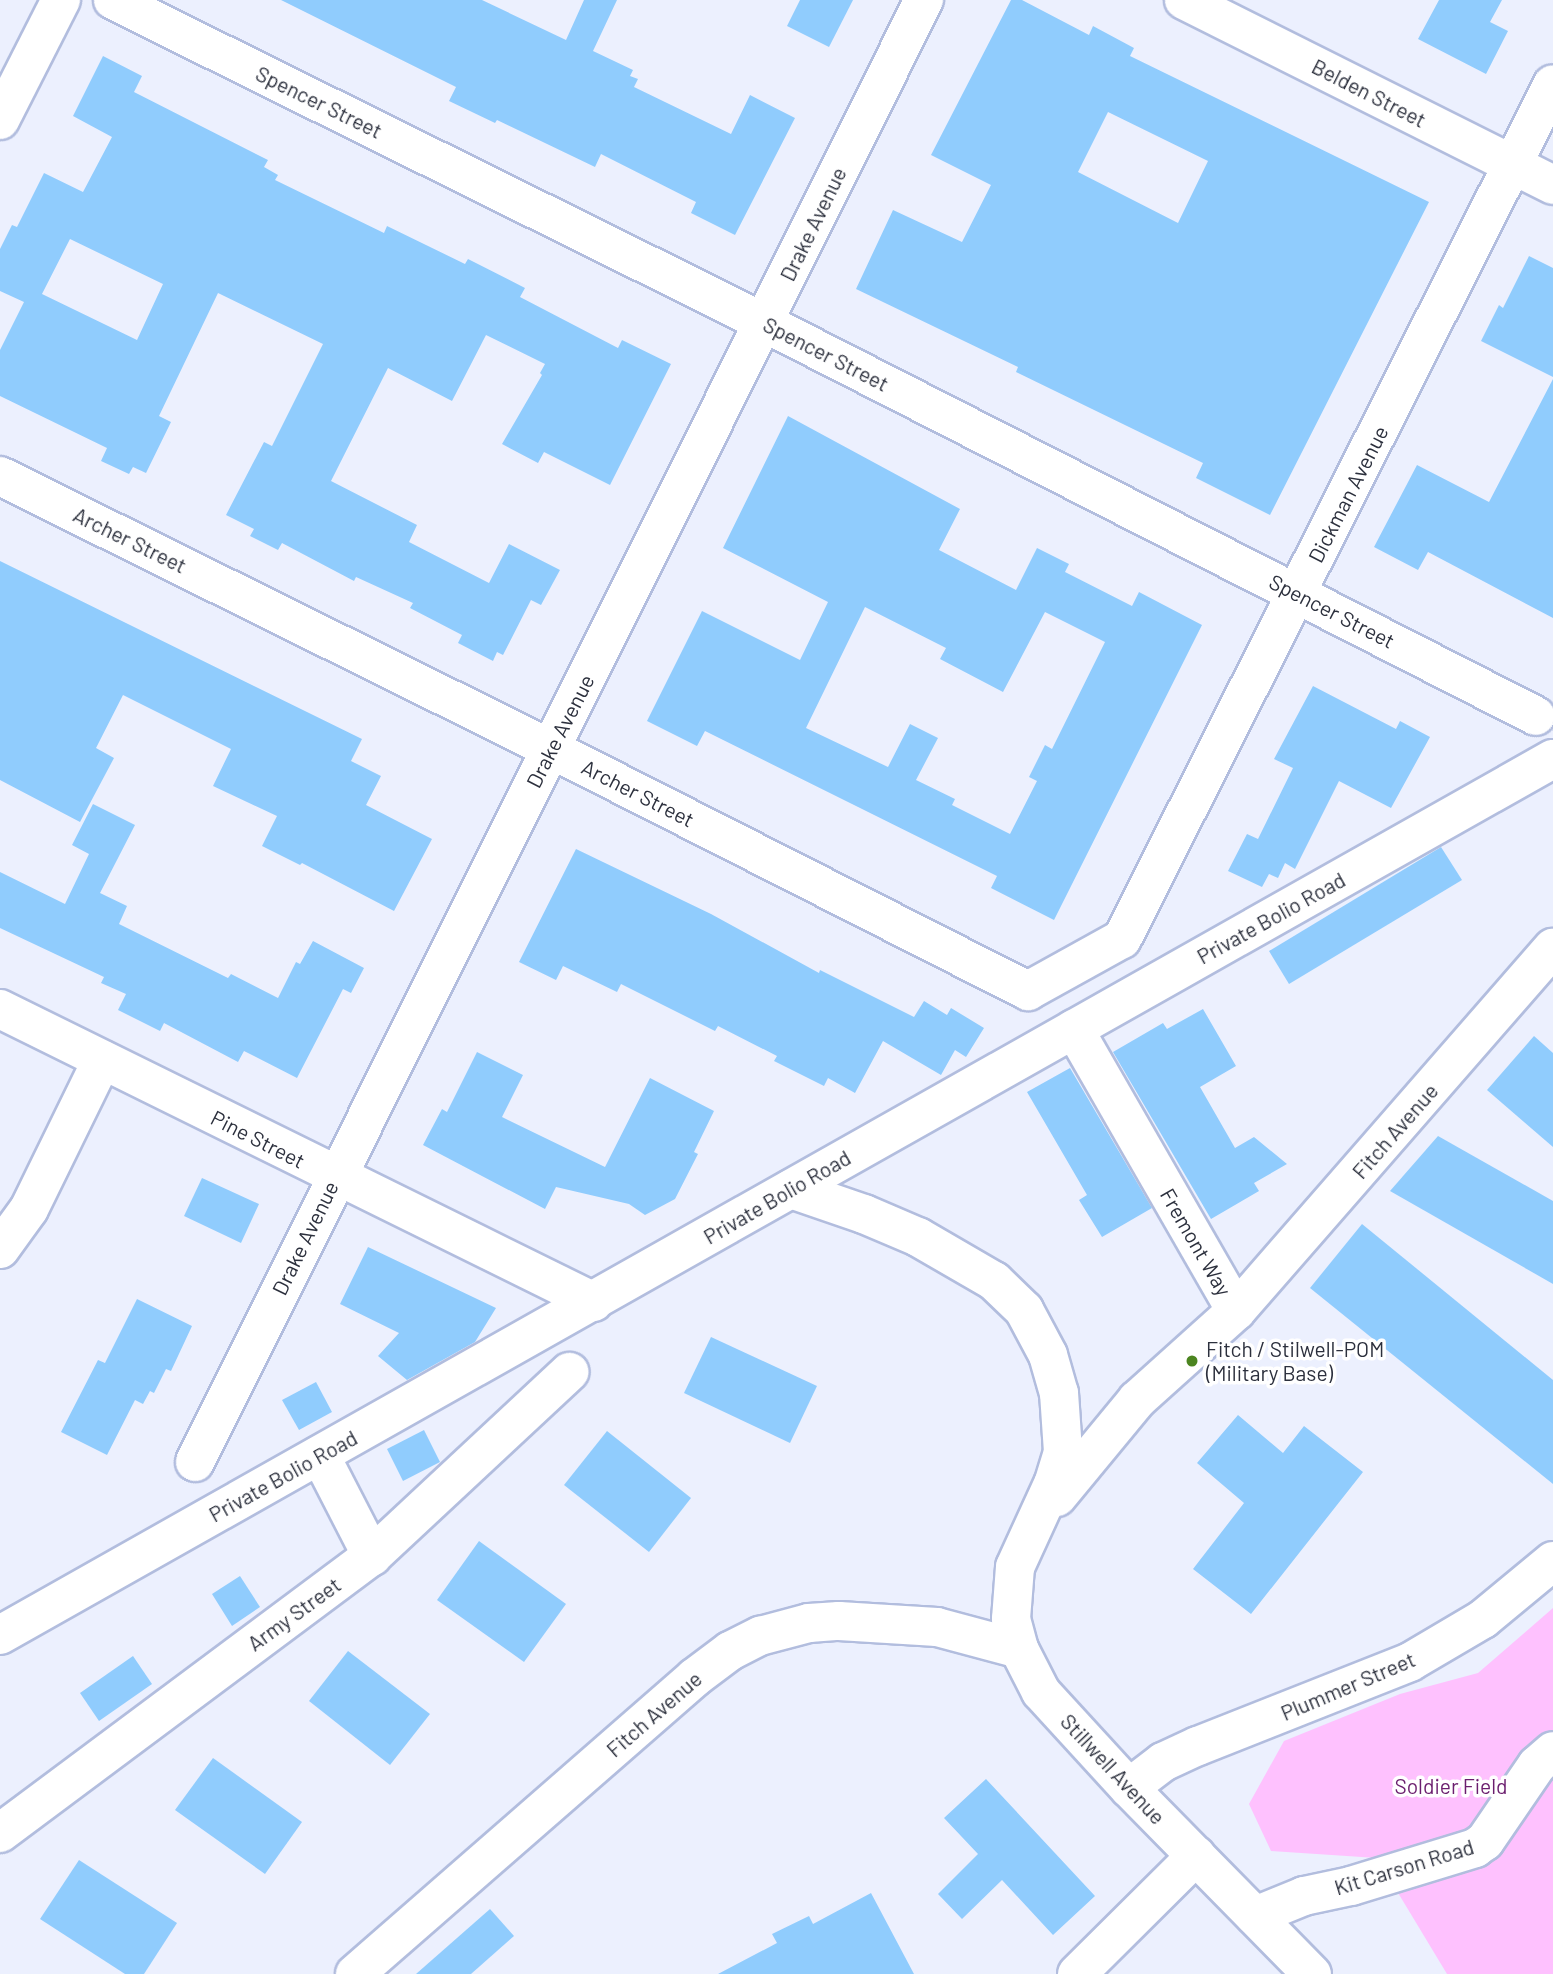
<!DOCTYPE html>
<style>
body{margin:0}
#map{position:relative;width:1553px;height:1974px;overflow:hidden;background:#ecf0fe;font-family:Barlow,sans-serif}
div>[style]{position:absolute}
.green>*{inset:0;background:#fec1fe}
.building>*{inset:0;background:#90ccfd}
.roads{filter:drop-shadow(2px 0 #b2bdde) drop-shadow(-2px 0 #b2bdde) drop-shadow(0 2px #b2bdde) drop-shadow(0 -2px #b2bdde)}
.minor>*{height:38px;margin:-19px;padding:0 19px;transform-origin:19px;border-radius:19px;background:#fff}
.dots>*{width:19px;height:19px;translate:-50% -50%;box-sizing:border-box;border:4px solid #fff;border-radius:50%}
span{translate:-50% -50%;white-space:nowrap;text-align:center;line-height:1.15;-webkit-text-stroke:7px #fff;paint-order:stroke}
.street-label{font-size:21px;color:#2c303d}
.poi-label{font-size:21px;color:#2c303d}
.left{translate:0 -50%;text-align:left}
.park-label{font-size:21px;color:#6b1e6e}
</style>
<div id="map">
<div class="green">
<i style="clip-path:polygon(1553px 1608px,1553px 1974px,1447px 1974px,1377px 1858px,1271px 1851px,1249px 1804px,1284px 1741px,1400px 1694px,1478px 1673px)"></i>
</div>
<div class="building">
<i style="clip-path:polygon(281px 0,482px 0,566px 40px,584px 0,617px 0,593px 51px,633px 70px,630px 76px,638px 79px,634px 87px,731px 134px,750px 95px,795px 118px,735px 235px,691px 213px,696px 202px,601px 154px,595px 167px,497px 120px,495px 123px,449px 101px,456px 87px)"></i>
<i style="clip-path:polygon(800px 0,853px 0,829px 47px,787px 26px)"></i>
<i style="clip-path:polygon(evenodd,1011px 0,1022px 0,1089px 35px,1093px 26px,1134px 48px,1130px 56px,1429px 202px,1270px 515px,1196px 478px,1203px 463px,1016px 372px,1018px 367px,856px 289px,893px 210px,962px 242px,991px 185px,931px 155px,1011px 0,1108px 112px,1208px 161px,1178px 223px,1078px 172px,1108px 112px)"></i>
<i style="clip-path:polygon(1439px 0,1502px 0,1490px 22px,1508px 31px,1486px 74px,1418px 39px)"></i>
<i style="clip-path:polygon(evenodd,103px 56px,142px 76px,134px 92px,268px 160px,264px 167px,278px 175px,275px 180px,384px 233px,387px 226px,465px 264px,468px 259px,525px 288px,520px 297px,618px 348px,622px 340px,671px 364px,610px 485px,544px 452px,538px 463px,502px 444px,542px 375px,540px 373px,545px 364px,486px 335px,452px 401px,388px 368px,331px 481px,417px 525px,409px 542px,489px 583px,509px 544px,560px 570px,541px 605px,531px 600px,503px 655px,497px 652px,493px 661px,458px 643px,462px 635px,410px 608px,413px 603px,356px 577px,354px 581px,282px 543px,278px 550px,250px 536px,254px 529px,226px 515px,264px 442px,272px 446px,323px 344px,218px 293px,159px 416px,171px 422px,146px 473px,133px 467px,129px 474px,101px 461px,107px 448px,0 396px,0 350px,24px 302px,0 291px,0 249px,12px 225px,17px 227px,44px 173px,83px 192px,112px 137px,73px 116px,103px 56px,70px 239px,163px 284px,137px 340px,42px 294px,70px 239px)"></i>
<i style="clip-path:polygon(1529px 256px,1553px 268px,1553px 377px,1481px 341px,1499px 305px,1503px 308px)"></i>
<i style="clip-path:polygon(1553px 379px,1553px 618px,1428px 552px,1418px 570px,1374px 547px,1417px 465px,1489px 502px)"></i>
<i style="clip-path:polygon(evenodd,788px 416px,960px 509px,939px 550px,1016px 590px,1037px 548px,1069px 564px,1065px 572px,1132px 606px,1139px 592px,1202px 625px,1054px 920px,991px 888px,997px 876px,705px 731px,697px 746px,647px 721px,702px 611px,800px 660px,828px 602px,723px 548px,788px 416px,865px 607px,946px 648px,940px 659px,1003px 692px,1045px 612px,1105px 642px,1052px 749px,1045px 745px,1029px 777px,1037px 781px,1010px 834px,952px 805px,955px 799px,916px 780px,938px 738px,910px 724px,888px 767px,806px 728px,865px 607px)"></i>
<i style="clip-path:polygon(0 561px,362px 739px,351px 761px,381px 776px,366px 805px,432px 839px,394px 911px,302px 863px,300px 865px,262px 846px,277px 816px,213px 786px,231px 749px,123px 695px,96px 748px,114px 758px,80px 822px,0 780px)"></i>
<i style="clip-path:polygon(1313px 686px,1396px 729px,1400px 721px,1430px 737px,1391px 808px,1339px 781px,1295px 869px,1285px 863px,1278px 878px,1269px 874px,1262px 887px,1228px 871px,1247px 834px,1258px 839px,1293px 768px,1274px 759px)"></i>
<i style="clip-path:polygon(93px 804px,135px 825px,100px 893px,127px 906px,119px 924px,228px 978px,231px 974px,278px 998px,296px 962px,300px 964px,313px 941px,364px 968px,351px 993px,343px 989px,297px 1078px,244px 1051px,238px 1062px,164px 1023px,160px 1031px,118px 1010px,126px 994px,101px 983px,104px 977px,0 928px,0 872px,65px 904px,89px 854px,72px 845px)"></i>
<i style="clip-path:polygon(1441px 847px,1462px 880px,1289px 984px,1269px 951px)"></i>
<i style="clip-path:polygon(576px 849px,711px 914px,819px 973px,820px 970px,914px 1017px,924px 1001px,947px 1015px,951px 1008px,984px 1028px,966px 1057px,955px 1050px,941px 1075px,883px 1041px,855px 1093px,828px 1078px,824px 1086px,774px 1061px,777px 1056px,718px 1026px,715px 1031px,621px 984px,617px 992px,563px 966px,556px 980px,519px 962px)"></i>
<i style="clip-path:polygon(1203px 1009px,1236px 1066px,1200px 1087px,1235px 1148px,1254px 1137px,1287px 1164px,1254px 1183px,1259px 1191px,1211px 1219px,1113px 1052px,1163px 1023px,1167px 1029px)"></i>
<i style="clip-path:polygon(1534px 1036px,1553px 1053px,1553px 1147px,1487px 1090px)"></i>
<i style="clip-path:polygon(477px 1052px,523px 1075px,502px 1117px,605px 1167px,650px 1078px,714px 1111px,694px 1152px,698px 1154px,675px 1199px,645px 1215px,629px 1204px,556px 1187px,545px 1209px,423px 1145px,442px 1109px,447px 1112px)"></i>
<i style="clip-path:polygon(1070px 1068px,1152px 1208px,1102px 1237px,1079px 1200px,1087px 1195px,1027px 1092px)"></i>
<i style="clip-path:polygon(1438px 1136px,1553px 1201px,1553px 1284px,1390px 1191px)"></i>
<i style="clip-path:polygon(202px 1178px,259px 1204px,241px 1243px,184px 1216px)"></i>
<i style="clip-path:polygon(1362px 1224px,1553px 1380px,1553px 1484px,1310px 1288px)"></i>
<i style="clip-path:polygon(368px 1247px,496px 1308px,475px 1342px,407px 1380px,378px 1356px,399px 1333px,340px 1304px)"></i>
<i style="clip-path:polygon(137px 1299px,192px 1326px,171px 1371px,166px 1369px,154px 1393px,150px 1391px,143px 1404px,135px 1400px,107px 1455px,61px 1432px,98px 1360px,105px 1363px)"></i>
<i style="clip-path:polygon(711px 1337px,817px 1386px,790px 1443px,684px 1393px)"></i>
<i style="clip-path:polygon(316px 1382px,332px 1412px,299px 1430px,282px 1400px)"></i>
<i style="clip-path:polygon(1238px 1415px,1283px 1453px,1304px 1426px,1363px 1472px,1251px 1614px,1193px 1569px,1244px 1503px,1197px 1463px)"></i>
<i style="clip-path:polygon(424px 1430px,440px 1462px,403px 1481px,387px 1449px)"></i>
<i style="clip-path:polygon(607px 1431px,691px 1498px,649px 1552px,564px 1485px)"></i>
<i style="clip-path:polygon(479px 1541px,566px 1604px,524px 1662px,437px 1600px)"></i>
<i style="clip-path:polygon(240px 1576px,260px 1607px,232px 1626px,212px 1594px)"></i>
<i style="clip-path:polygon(348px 1651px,430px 1714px,390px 1765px,309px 1701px)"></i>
<i style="clip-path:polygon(133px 1656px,152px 1684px,99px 1721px,80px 1693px)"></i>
<i style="clip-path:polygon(213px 1758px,302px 1822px,265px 1874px,175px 1810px)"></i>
<i style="clip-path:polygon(986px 1779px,1095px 1896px,1053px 1935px,1002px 1880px,962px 1919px,938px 1894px,978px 1854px,944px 1818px)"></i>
<i style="clip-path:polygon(79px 1860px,177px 1923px,144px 1974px,125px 1974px,40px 1919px)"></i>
<i style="clip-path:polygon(871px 1893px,914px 1974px,718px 1974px,777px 1943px,772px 1934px,809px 1916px,813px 1924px)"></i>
<i style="clip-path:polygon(490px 1909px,514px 1936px,471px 1974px,416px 1974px)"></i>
</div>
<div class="roads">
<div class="minor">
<i style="left:113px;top:0;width:728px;rotate:26.35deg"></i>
<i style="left:765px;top:323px;width:865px;rotate:27.01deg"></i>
<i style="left:1184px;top:0;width:413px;rotate:26.6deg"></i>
<i style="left:0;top:120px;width:135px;rotate:-63.1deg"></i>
<i style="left:0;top:476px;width:615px;rotate:26.36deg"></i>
<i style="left:551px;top:749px;width:535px;rotate:26.9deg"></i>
<i style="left:1028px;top:991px;width:107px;rotate:-29deg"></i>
<i style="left:1122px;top:939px;width:957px;rotate:-63.25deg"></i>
<i style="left:0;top:1009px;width:662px;rotate:26.26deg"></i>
<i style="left:1074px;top:1029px;width:325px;rotate:60.1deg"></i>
<i style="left:791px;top:1189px;width:77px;rotate:18.9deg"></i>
<i style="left:864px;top:1214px;width:59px;rotate:23.1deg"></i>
<i style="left:918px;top:1237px;width:88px;rotate:30.1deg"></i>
<i style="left:994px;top:1281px;width:42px;rotate:44deg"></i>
<i style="left:1024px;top:1310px;width:51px;rotate:61.9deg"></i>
<i style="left:1048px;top:1355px;width:40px;rotate:74deg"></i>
<i style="left:1059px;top:1393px;width:59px;rotate:86.1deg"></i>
<i style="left:1063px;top:1452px;width:34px;rotate:107deg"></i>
<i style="left:1053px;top:1484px;width:91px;rotate:114.6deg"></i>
<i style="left:1015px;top:1567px;width:52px;rotate:94.4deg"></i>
<i style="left:1011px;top:1619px;width:31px;rotate:75deg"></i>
<i style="left:1019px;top:1649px;width:48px;rotate:62.9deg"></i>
<i style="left:1041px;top:1692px;width:130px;rotate:47.5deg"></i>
<i style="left:1129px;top:1788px;width:261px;rotate:45.5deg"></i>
<i style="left:0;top:1249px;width:49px;rotate:-54.1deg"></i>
<i style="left:29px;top:1209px;width:166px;rotate:-63.9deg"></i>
<i style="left:320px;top:1455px;width:114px;rotate:62.8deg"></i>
<i style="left:195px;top:1462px;width:1634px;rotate:-63.5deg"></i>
<i style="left:1057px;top:1497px;width:126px;rotate:-50.5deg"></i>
<i style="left:1137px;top:1400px;width:133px;rotate:-42deg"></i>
<i style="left:1236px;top:1311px;width:482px;rotate:-48.9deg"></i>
<i style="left:0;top:1635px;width:1783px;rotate:-29.43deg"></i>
<i style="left:1129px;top:1788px;width:43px;rotate:-37.4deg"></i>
<i style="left:1163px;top:1762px;width:38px;rotate:-25deg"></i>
<i style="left:1198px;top:1746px;width:228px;rotate:-21.6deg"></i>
<i style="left:1410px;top:1662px;width:85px;rotate:-30.5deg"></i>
<i style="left:1483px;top:1619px;width:91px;rotate:-39.6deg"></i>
<i style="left:0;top:1833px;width:464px;rotate:-36.7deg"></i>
<i style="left:372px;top:1556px;width:270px;rotate:-43deg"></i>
<i style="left:1255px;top:1916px;width:53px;rotate:-22.2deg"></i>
<i style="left:1304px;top:1896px;width:48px;rotate:-12deg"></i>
<i style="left:1351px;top:1886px;width:130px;rotate:-17deg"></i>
<i style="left:1475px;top:1848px;width:12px;rotate:-35deg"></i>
<i style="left:1485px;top:1841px;width:92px;rotate:-55.6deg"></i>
<i style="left:1537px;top:1765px;width:21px;rotate:-41deg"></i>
<i style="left:355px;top:1974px;width:450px;rotate:-41.1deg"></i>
<i style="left:694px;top:1678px;width:45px;rotate:-36.9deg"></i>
<i style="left:730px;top:1651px;width:34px;rotate:-27deg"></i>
<i style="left:760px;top:1636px;width:51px;rotate:-14.9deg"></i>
<i style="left:809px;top:1623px;width:30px;rotate:-4deg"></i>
<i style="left:839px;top:1621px;width:98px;rotate:3.5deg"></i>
<i style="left:937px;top:1627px;width:85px;rotate:15deg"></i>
<i style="left:1077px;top:1974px;width:168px;rotate:-44.8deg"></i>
</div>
</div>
<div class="dots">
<i style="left:1192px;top:1361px;background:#4c8520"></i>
</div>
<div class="street-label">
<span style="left:1369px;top:93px;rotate:27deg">Belden Street</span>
<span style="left:319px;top:102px;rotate:26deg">Spencer Street</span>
<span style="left:813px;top:224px;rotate:-64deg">Drake Avenue</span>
<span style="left:826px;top:354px;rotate:27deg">Spencer Street</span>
<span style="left:1348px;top:494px;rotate:-63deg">Dickman Avenue</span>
<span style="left:130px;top:540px;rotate:26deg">Archer Street</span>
<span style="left:1332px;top:611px;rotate:27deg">Spencer Street</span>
<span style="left:560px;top:731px;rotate:-63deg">Drake Avenue</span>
<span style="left:638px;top:793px;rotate:27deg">Archer Street</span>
<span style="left:1271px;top:918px;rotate:-29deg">Private Bolio Road</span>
<span style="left:1395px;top:1131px;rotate:-49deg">Fitch Avenue</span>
<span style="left:258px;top:1139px;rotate:27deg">Pine Street</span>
<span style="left:777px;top:1197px;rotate:-30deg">Private Bolio Road</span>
<span style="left:305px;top:1238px;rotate:-64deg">Drake Avenue</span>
<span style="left:1196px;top:1242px;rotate:60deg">Fremont Way</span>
<span style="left:283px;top:1476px;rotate:-29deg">Private Bolio Road</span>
<span style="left:294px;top:1614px;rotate:-36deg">Army Street</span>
<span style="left:1348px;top:1686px;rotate:-23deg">Plummer Street</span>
<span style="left:654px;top:1714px;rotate:-41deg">Fitch Avenue</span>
<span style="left:1113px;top:1769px;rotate:47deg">Stillwell Avenue</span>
<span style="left:1404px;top:1867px;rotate:-17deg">Kit Carson Road</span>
</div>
<div class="poi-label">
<span class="left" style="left:1206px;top:1361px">Fitch / Stilwell-POM<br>(Military Base)</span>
</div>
<div class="park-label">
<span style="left:1451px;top:1786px">Soldier Field</span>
</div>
</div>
